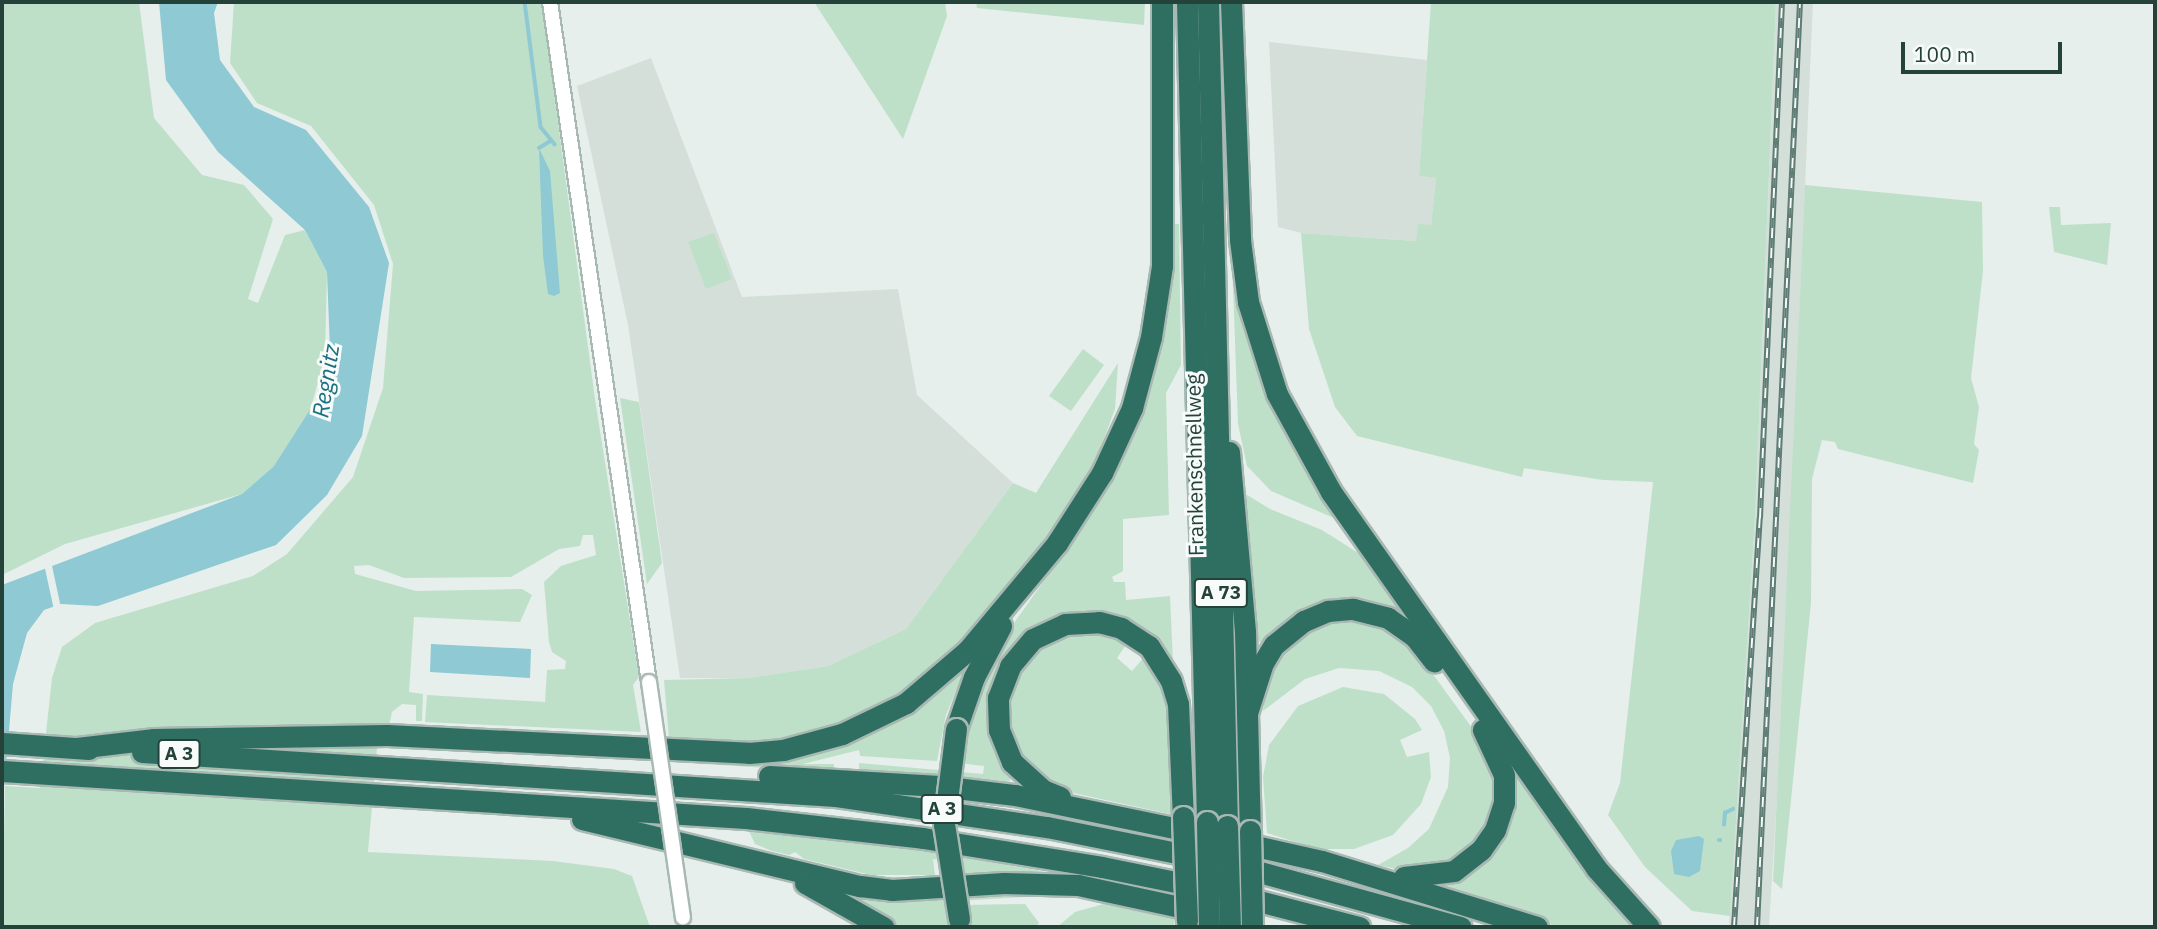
<!DOCTYPE html>
<style>
body{margin:0}
#map{position:relative;width:2157px;height:929px;overflow:hidden;background:#e6efeb;font-family:"IBM Plex Sans",sans-serif}
div>[style]{position:absolute}
.built>*{inset:0;background:#d4dfda}
.green>*{inset:0;background:#bfe0c8}
.water>*{inset:0;background:#8ec9d4}
.pier>*{inset:0;background:#e6efeb}
.stream>*{height:3.5px;margin:-1.75px;padding:0 1.75px;transform-origin:1.75px;border-radius:1.75px;background:#8ec9d4}
.roads{filter:drop-shadow(2px 0 #a8b8b2) drop-shadow(-2px 0 #a8b8b2) drop-shadow(0 2px #a8b8b2) drop-shadow(0 -2px #a8b8b2)}
.tertiary>*{height:14px;margin:-7px;padding:0 7px;transform-origin:7px;border-radius:7px;background:#fff}
.motorway>*{height:21px;margin:-10.5px;padding:0 10.5px;transform-origin:10.5px;border-radius:10.5px;background:#2f6f62}
.rail>*{height:6px;margin-top:-3px;transform-origin:0;background:repeating-linear-gradient(90deg,#f7fbf9 0 10px,#5f7d75 0 20px);box-sizing:border-box;border-block:2px solid #5f7d75}
.bridges{filter:drop-shadow(2px 0 #a8b8b2) drop-shadow(-2px 0 #a8b8b2) drop-shadow(0 2px #a8b8b2) drop-shadow(0 -2px #a8b8b2)}
.tertiary-bridge>*{height:14px;margin:-7px;padding:0 7px;transform-origin:7px;border-radius:7px;background:#fff}
.motorway-bridge>*{height:21px;margin:-10.5px;padding:0 10.5px;transform-origin:10.5px;border-radius:10.5px;background:#2f6f62}
span{translate:-50% -50%;white-space:nowrap;text-align:center;line-height:1.15;-webkit-text-stroke:6px #f7fbf9;paint-order:stroke}
.shield-label span{padding:2px 5px;background:#f7fbf9;border:2px solid;border-radius:5px;-webkit-text-stroke-width:0}
.shield-label{font-size:19px;color:#24423a;font-weight:700}
.street-label{font-size:21px;color:#24423a}
.water-label{font-size:23px;color:#1c6f80;font-style:italic}
.frame{position:absolute;inset:0;border:4px solid #24423a;pointer-events:none}
.scale{position:absolute;left:1901px;top:42px;width:161px;height:32px;box-sizing:border-box;border:4px solid #24423a;border-top:0;padding-left:9px;font-size:21px;line-height:24px;white-space:nowrap;color:#24423a;-webkit-text-stroke:5px #f7fbf9;paint-order:stroke}
</style>
<div id="map">
<div class="built">
<i style="clip-path:polygon(1776px 2px,1813px 2px,1782px 717px,1769px 927px,1729px 927px,1755px 517px)"></i>
<i style="clip-path:polygon(1269px 42px,1427px 60px,1419px 176px,1436px 178px,1431px 226px,1417px 241px,1301px 233px,1278px 227px)"></i>
<i style="clip-path:polygon(651px 58px,742px 297px,898px 289px,917px 395px,1013px 483px,906px 629px,828px 666px,748px 678px,680px 678px,628px 325px,577px 86px)"></i>
</div>
<div class="green">
<i style="clip-path:polygon(2px 2px,139px 2px,154px 118px,202px 175px,244px 185px,273px 219px,248px 299px,258px 303px,285px 235px,305px 230px,327px 272px,325px 356px,308px 419px,274px 466px,242px 494px,65px 544px,2px 575px)"></i>
<i style="clip-path:polygon(234px 2px,542px 2px,595px 399px,639px 677px,633px 685px,641px 732px,425px 722px,427px 695px,545px 702px,547px 670px,565px 669px,566px 661px,552px 652px,549px 642px,544px 582px,561px 566px,596px 555px,593px 535px,583px 535px,580px 546px,559px 549px,511px 577px,404px 578px,369px 565px,354px 566px,355px 574px,416px 591px,522px 589px,532px 595px,520px 622px,414px 617px,409px 692px,423px 694px,422px 721px,416px 721px,416px 705px,402px 704px,392px 712px,389px 726px,379px 726px,368px 852px,553px 861px,614px 869px,632px 876px,650px 927px,2px 927px,5px 786px,40px 788px,52px 678px,62px 647px,95px 623px,253px 576px,287px 554px,353px 477px,383px 388px,393px 264px,374px 205px,311px 126px,257px 103px,230px 63px)"></i>
<i style="clip-path:polygon(814px 2px,945px 2px,947px 16px,903px 139px)"></i>
<i style="clip-path:polygon(976px 2px,1145px 2px,1144px 25px,977px 8px)"></i>
<i style="clip-path:polygon(1431px 2px,1776px 2px,1755px 517px,1730px 916px,1692px 911px,1645px 867px,1608px 815px,1620px 783px,1653px 482px,1603px 480px,1524px 468px,1522px 477px,1357px 436px,1335px 407px,1309px 329px,1301px 233px,1416px 241px,1418px 224px,1431px 225px,1436px 178px,1419px 176px)"></i>
<i style="clip-path:polygon(1805px 185px,1982px 202px,1983px 271px,1971px 378px,1979px 407px,1974px 444px,1979px 450px,1973px 483px,1838px 449px,1835px 442px,1822px 440px,1812px 479px,1811px 603px,1782px 889px,1773px 881px)"></i>
<i style="clip-path:polygon(2049px 207px,2060px 207px,2061px 225px,2111px 223px,2107px 265px,2054px 252px)"></i>
<i style="clip-path:polygon(1172px 224px,1179px 224px,1181px 365px,1166px 393px,1169px 515px,1123px 519px,1123px 571px,1112px 577px,1114px 582px,1125px 582px,1126px 600px,1170px 596px,1173px 662px,1159px 645px,1083px 615px,999px 672px,1011px 773px,1009px 785px,859px 774px,859px 763px,983px 774px,984px 766px,958px 763px,984px 675px,1000px 643px,1077px 534px,1111px 477px,1163px 328px)"></i>
<i style="clip-path:polygon(714px 233px,732px 279px,706px 289px,688px 242px)"></i>
<i style="clip-path:polygon(1232px 260px,1251px 345px,1272px 404px,1298px 455px,1341px 521px,1271px 491px,1247px 466px,1238px 424px)"></i>
<i style="clip-path:polygon(1083px 349px,1104px 365px,1071px 411px,1049px 396px)"></i>
<i style="clip-path:polygon(1118px 363px,1115px 409px,1093px 468px,1031px 559px,953px 657px,879px 710px,822px 733px,745px 746px,669px 739px,664px 680px,748px 678px,828px 666px,906px 629px,1013px 483px,1036px 493px)"></i>
<i style="clip-path:polygon(620px 398px,639px 402px,662px 563px,647px 584px)"></i>
<i style="clip-path:polygon(1244px 493px,1270px 509px,1322px 530px,1363px 556px,1418px 628px,1364px 603px,1266px 642px,1256px 642px)"></i>
<i style="clip-path:polygon(1340px 619px,1365px 620px,1393px 631px,1419px 655px,1475px 732px,1495px 777px,1495px 804px,1486px 830px,1459px 859px,1400px 870px,1378px 865px,1408px 848px,1429px 829px,1448px 787px,1450px 758px,1444px 731px,1431px 706px,1412px 687px,1379px 671px,1339px 668px,1305px 679px,1263px 711px,1268px 677px,1280px 653px,1292px 639px)"></i>
<i style="clip-path:polygon(1075px 632px,1110px 633px,1128px 642px,1117px 658px,1132px 671px,1146px 655px,1151px 660px,1169px 701px,1170px 814px,1059px 790px,1024px 763px,1009px 732px,1008px 701px,1017px 674px,1048px 642px)"></i>
<i style="clip-path:polygon(966px 667px,946px 715px,937px 761px,860px 756px,859px 750px,803px 764px,834px 764px,834px 772px,689px 763px,729px 761px,926px 698px)"></i>
<i style="clip-path:polygon(1343px 687px,1384px 694px,1415px 719px,1422px 730px,1400px 740px,1407px 757px,1429px 752px,1431px 777px,1421px 804px,1393px 835px,1354px 849px,1317px 849px,1267px 833px,1263px 777px,1269px 745px,1298px 706px)"></i>
<i style="clip-path:polygon(1506px 756px,1638px 927px,1558px 927px,1440px 886px,1484px 858px)"></i>
<i style="clip-path:polygon(749px 831px,928px 851px,1064px 875px,959px 880px,956px 863px,933px 859px,935px 875px,871px 875px,804px 859px,795px 852px,789px 855px,772px 851px,755px 844px)"></i>
<i style="clip-path:polygon(850px 893px,982px 893px,1071px 894px,944px 902px,949px 927px,898px 927px,848px 896px)"></i>
<i style="clip-path:polygon(1107px 903px,1175px 916px,1174px 927px,1057px 927px,1075px 912px)"></i>
<i style="clip-path:polygon(1025px 904px,1039px 923px,1036px 927px,972px 927px,965px 905px)"></i>
</div>
<div class="water">
<i style="clip-path:polygon(159px 2px,218px 2px,214px 13px,220px 60px,254px 107px,306px 130px,369px 207px,389px 263px,362px 436px,327px 495px,276px 545px,98px 606px,61px 604px,44px 610px,27px 633px,13px 684px,2px 812px,2px 585px,242px 494px,274px 466px,331px 377px,327px 272px,305px 230px,218px 152px,166px 80px)"></i>
<i style="clip-path:polygon(539px 148px,550px 171px,560px 293px,554px 296px,548px 294px,543px 256px)"></i>
<i style="clip-path:polygon(431px 644px,531px 649px,530px 678px,430px 672px)"></i>
<i style="clip-path:polygon(1699px 836px,1704px 839px,1700px 871px,1689px 877px,1674px 874px,1671px 851px,1676px 840px)"></i>
</div>
<div class="pier">
<i style="clip-path:polygon(51px 561px,61px 608px,54px 610px,44px 564px)"></i>
</div>
<div class="stream">
<i style="left:525px;top:2px;width:126px;rotate:82.7deg"></i>
<i style="left:541px;top:127px;width:22px;rotate:51deg"></i>
<i style="left:539px;top:148px;width:12px;rotate:-31deg"></i>
<i style="left:1724px;top:825px;width:12px;rotate:-85deg"></i>
<i style="left:1725px;top:813px;width:9px;rotate:-27deg"></i>
<i style="left:1719px;top:840px;width:1px"></i>
</div>
<div class="roads">
<div class="tertiary">
<i style="left:550px;top:2px;width:687px;rotate:81.72deg"></i>
</div>
<div class="motorway">
<i style="left:1187px;top:2px;width:820px;rotate:88.6deg"></i>
<i style="left:1208px;top:2px;width:824px;rotate:88.68deg"></i>
<i style="left:1231px;top:2px;width:238px;rotate:87.8deg"></i>
<i style="left:1240px;top:240px;width:63px;rotate:82.6deg"></i>
<i style="left:1248px;top:302px;width:96px;rotate:72.5deg"></i>
<i style="left:1277px;top:394px;width:112px;rotate:61.1deg"></i>
<i style="left:1331px;top:492px;width:460px;rotate:54.8deg"></i>
<i style="left:1596px;top:868px;width:79px;rotate:48.1deg"></i>
<i style="left:1229px;top:452px;width:180px;rotate:84.9deg"></i>
<i style="left:1245px;top:631px;width:200px;rotate:88.6deg"></i>
<i style="left:1247px;top:713px;width:52px;rotate:-72.3deg"></i>
<i style="left:1263px;top:663px;width:21px;rotate:-59deg"></i>
<i style="left:1274px;top:645px;width:38px;rotate:-39deg"></i>
<i style="left:1304px;top:621px;width:26px;rotate:-23deg"></i>
<i style="left:1328px;top:611px;width:25px;rotate:-5deg"></i>
<i style="left:1353px;top:609px;width:36px;rotate:14deg"></i>
<i style="left:1388px;top:618px;width:33px;rotate:35deg"></i>
<i style="left:1415px;top:637px;width:31px;rotate:52deg"></i>
<i style="left:956px;top:729px;width:55px;rotate:-70.9deg"></i>
<i style="left:974px;top:677px;width:58px;rotate:-62.1deg"></i>
<i style="left:2px;top:743px;width:87px;rotate:3.9deg"></i>
<i style="left:77px;top:748px;width:78px;rotate:-6.7deg"></i>
<i style="left:154px;top:739px;width:233px;rotate:-1deg"></i>
<i style="left:387px;top:735px;width:362px;rotate:2.8deg"></i>
<i style="left:749px;top:753px;width:34px;rotate:-5deg"></i>
<i style="left:783px;top:750px;width:61px;rotate:-15.2deg"></i>
<i style="left:842px;top:734px;width:71px;rotate:-25.8deg"></i>
<i style="left:906px;top:703px;width:82px;rotate:-40.5deg"></i>
<i style="left:968px;top:650px;width:139px;rotate:-50.2deg"></i>
<i style="left:1057px;top:543px;width:83px;rotate:-57.3deg"></i>
<i style="left:1102px;top:473px;width:72px;rotate:-65.2deg"></i>
<i style="left:1132px;top:408px;width:73px;rotate:-75deg"></i>
<i style="left:1151px;top:337px;width:72px;rotate:-81.2deg"></i>
<i style="left:1162px;top:266px;width:264px;rotate:-90deg"></i>
<i style="left:142px;top:752px;width:695px;rotate:3.63deg"></i>
<i style="left:836px;top:796px;width:213px;rotate:8.4deg"></i>
<i style="left:1047px;top:827px;width:158px;rotate:11.3deg"></i>
<i style="left:2px;top:771px;width:745px;rotate:3.61deg"></i>
<i style="left:746px;top:818px;width:178px;rotate:6.4deg"></i>
<i style="left:923px;top:838px;width:181px;rotate:9.2deg"></i>
<i style="left:1102px;top:867px;width:120px;rotate:11.5deg"></i>
<i style="left:1220px;top:891px;width:144px;rotate:14.5deg"></i>
<i style="left:769px;top:776px;width:170px;rotate:3.4deg"></i>
<i style="left:939px;top:786px;width:77px;rotate:6.8deg"></i>
<i style="left:1015px;top:795px;width:187px;rotate:11.7deg"></i>
<i style="left:1060px;top:797px;width:18px;rotate:-158deg"></i>
<i style="left:1043px;top:790px;width:42px;rotate:-137.9deg"></i>
<i style="left:1012px;top:762px;width:35px;rotate:-112deg"></i>
<i style="left:999px;top:730px;width:32px;rotate:-92deg"></i>
<i style="left:998px;top:698px;width:34px;rotate:-69deg"></i>
<i style="left:1010px;top:666px;width:35px;rotate:-50deg"></i>
<i style="left:1033px;top:639px;width:35px;rotate:-25deg"></i>
<i style="left:1065px;top:624px;width:34px;rotate:-3deg"></i>
<i style="left:1099px;top:622px;width:23px;rotate:15deg"></i>
<i style="left:1121px;top:628px;width:33px;rotate:33deg"></i>
<i style="left:1149px;top:646px;width:41px;rotate:57.8deg"></i>
<i style="left:1171px;top:681px;width:24px;rotate:73deg"></i>
<i style="left:1178px;top:704px;width:113px;rotate:87.5deg"></i>
<i style="left:582px;top:819px;width:286px;rotate:13.6deg"></i>
<i style="left:860px;top:886px;width:32px;rotate:7deg"></i>
<i style="left:892px;top:890px;width:112px;rotate:-3.6deg"></i>
<i style="left:1004px;top:883px;width:74px;rotate:1.5deg"></i>
<i style="left:1078px;top:885px;width:128px;rotate:12.2deg"></i>
<i style="left:1233px;top:841px;width:91px;rotate:12.7deg"></i>
<i style="left:1322px;top:861px;width:225px;rotate:17.1deg"></i>
<i style="left:1234px;top:865px;width:235px;rotate:15.3deg"></i>
<i style="left:1404px;top:877px;width:50px;rotate:-6.8deg"></i>
<i style="left:1454px;top:871px;width:34px;rotate:-38deg"></i>
<i style="left:1481px;top:850px;width:24px;rotate:-55deg"></i>
<i style="left:1495px;top:830px;width:28px;rotate:-72deg"></i>
<i style="left:1504px;top:803px;width:28px;rotate:-90deg"></i>
<i style="left:1504px;top:775px;width:50px;rotate:-115deg"></i>
<i style="left:805px;top:883px;width:90px;rotate:29.4deg"></i>
</div>
</div>
<div class="rail">
<i style="left:1734px;top:927px;width:410px;rotate:-86.4deg"></i>
<i style="left:1760px;top:518px;width:516px;rotate:-87.56deg"></i>
<i style="left:1757px;top:927px;width:926px;rotate:-87.34deg"></i>
</div>
<div class="bridges">
<div class="tertiary-bridge">
<i style="left:649px;top:682px;width:238px;rotate:81.8deg"></i>
</div>
<div class="motorway-bridge">
<i style="left:956px;top:729px;width:96px;rotate:97.2deg"></i>
<i style="left:944px;top:824px;width:96px;rotate:81deg"></i>
<i style="left:1183px;top:817px;width:104px;rotate:87.8deg"></i>
<i style="left:1207px;top:822px;width:104px;rotate:88.9deg"></i>
<i style="left:1227px;top:826px;width:101px;rotate:88.3deg"></i>
<i style="left:1250px;top:831px;width:96px;rotate:88.8deg"></i>
</div>
</div>
<div class="shield-label">
<span style="left:1221px;top:593px">A 73</span>
<span style="left:179px;top:754px">A 3</span>
<span style="left:942px;top:809px">A 3</span>
</div>
<div class="street-label">
<span style="left:1194px;top:465px;rotate:-91deg">Frankenschnellweg</span>
</div>
<div class="water-label">
<span style="left:325px;top:381px;rotate:-81deg">Regnitz</span>
</div>
<div class="frame"></div>
<div class="scale">100 m</div>
</div>
